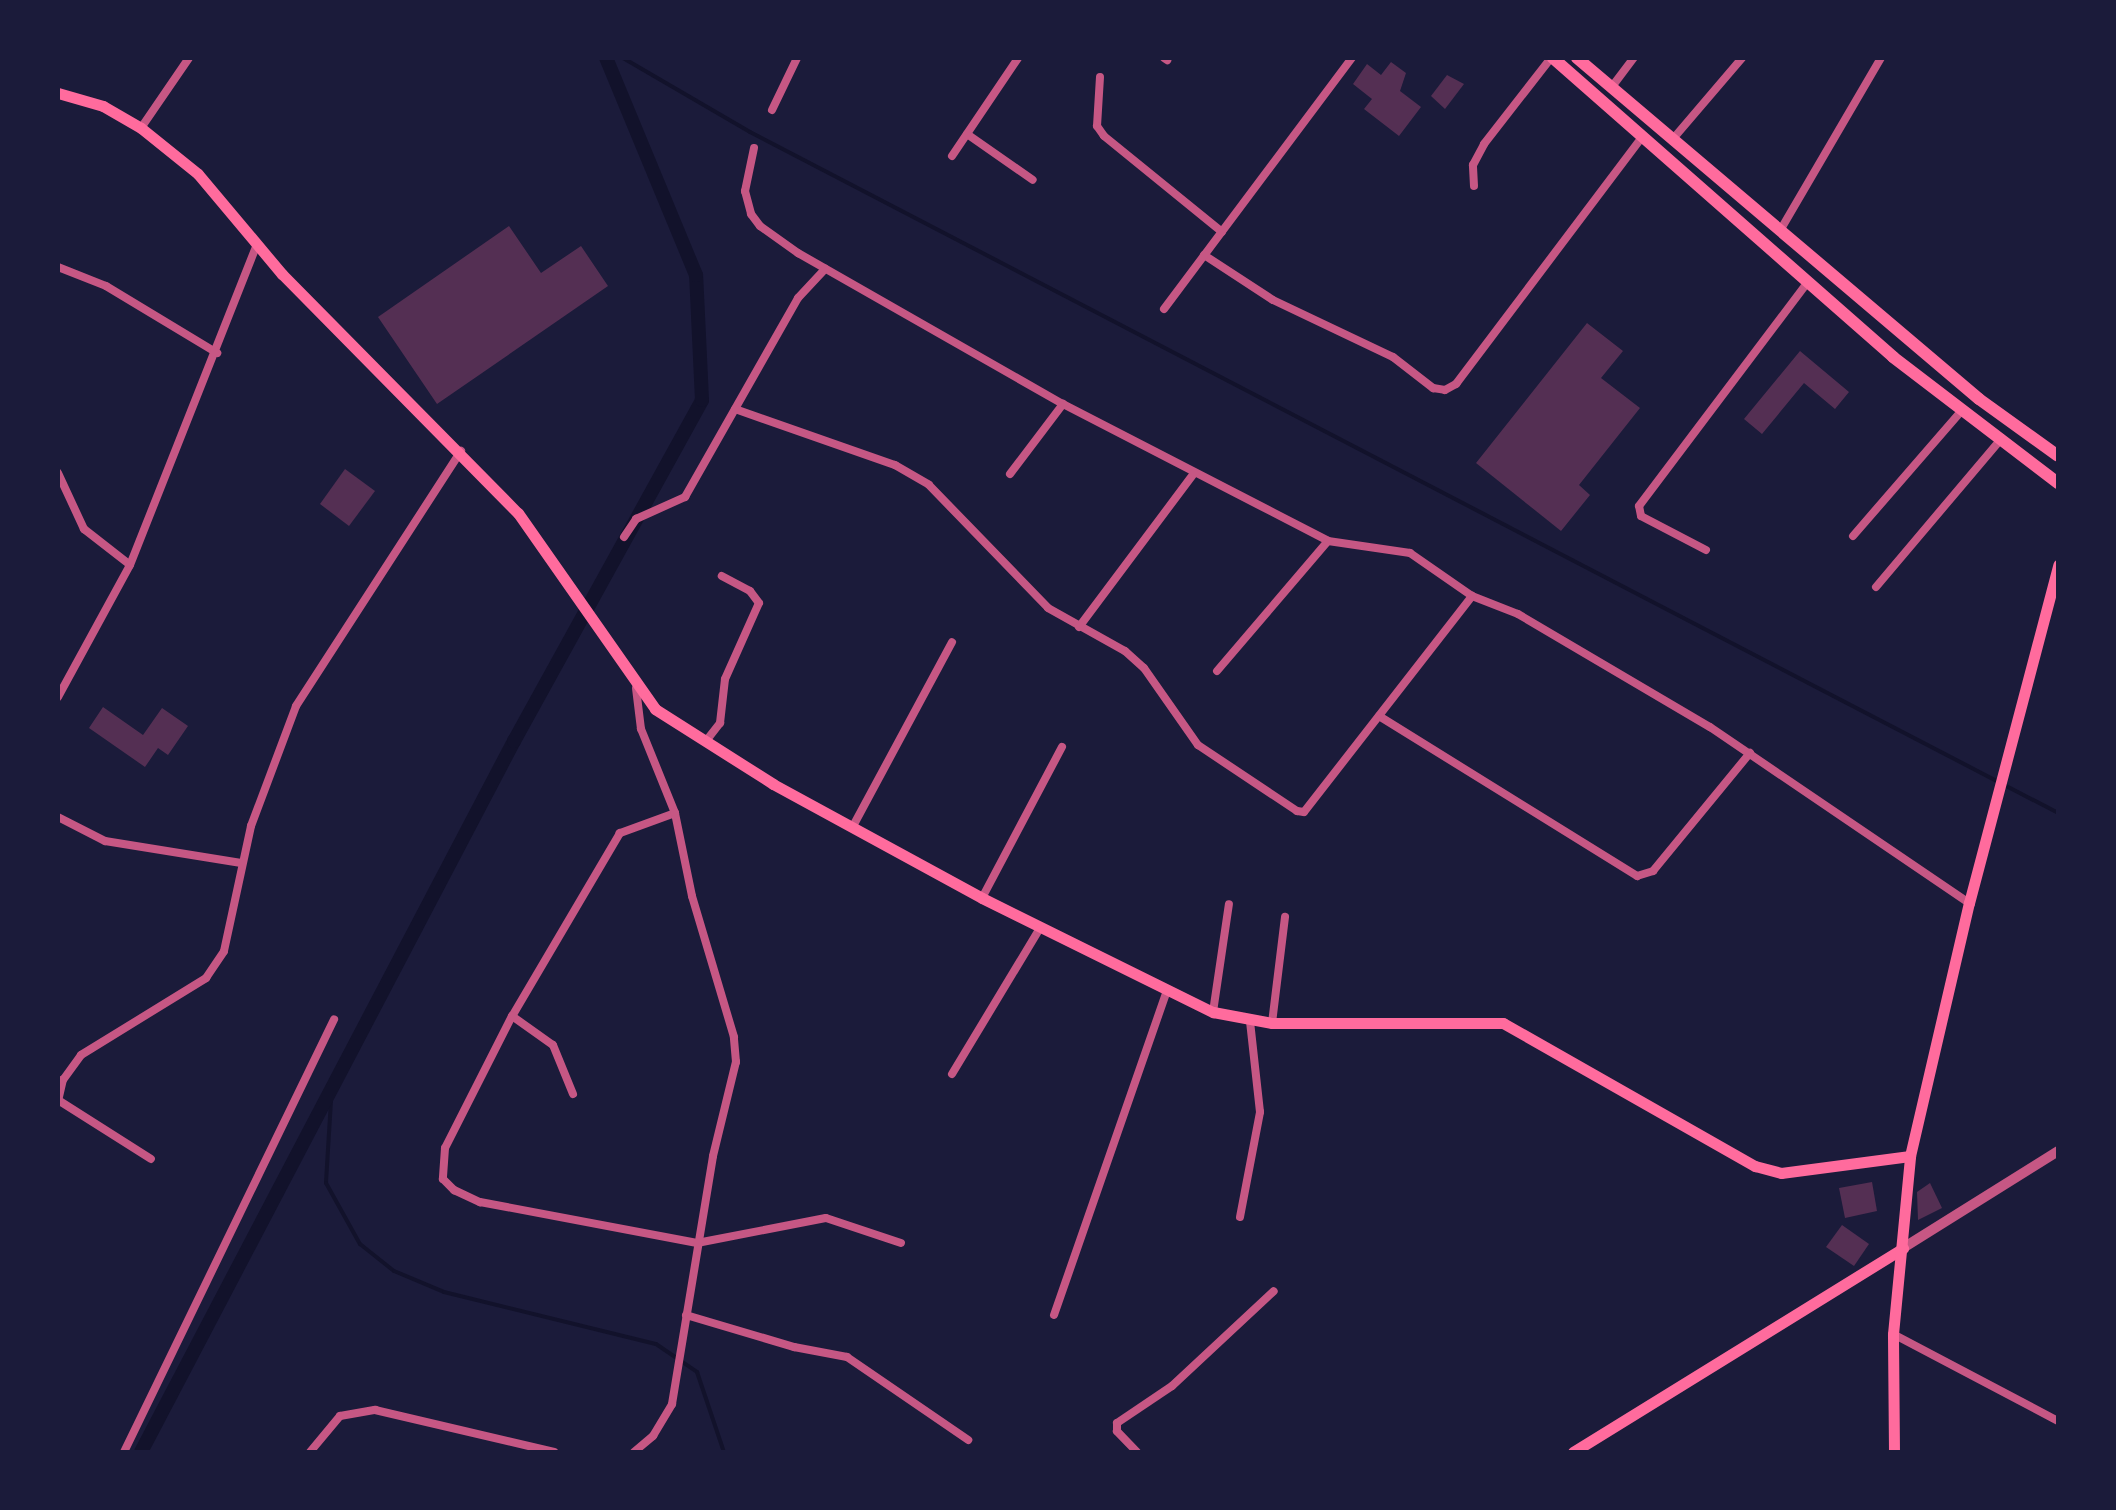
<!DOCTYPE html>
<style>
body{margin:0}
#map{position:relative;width:2116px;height:1510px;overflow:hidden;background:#1b1b3a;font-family:Roboto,sans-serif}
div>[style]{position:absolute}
.stream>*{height:4px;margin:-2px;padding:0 2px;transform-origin:2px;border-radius:2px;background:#12122b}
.canal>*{height:14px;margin:-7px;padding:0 7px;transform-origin:7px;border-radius:7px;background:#12122b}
.building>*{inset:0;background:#542f53}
.minor>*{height:8px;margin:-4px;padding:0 4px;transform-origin:4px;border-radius:4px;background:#c65784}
.tertiary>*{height:10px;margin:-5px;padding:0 5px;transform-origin:5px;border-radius:5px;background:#c65784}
.secondary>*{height:11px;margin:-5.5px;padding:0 5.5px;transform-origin:5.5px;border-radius:5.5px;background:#ff6b9d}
.primary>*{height:12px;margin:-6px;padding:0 6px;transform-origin:6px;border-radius:6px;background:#ff6b9d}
span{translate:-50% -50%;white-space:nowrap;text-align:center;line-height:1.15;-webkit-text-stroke:8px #1b1b3a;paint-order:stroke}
.frame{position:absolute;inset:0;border:60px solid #1b1b3a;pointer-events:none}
</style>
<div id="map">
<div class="stream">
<i style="left:623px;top:58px;width:147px;rotate:30.2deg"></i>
<i style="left:750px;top:132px;width:1475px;rotate:27.5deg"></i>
<i style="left:332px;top:1084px;width:99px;rotate:93.5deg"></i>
<i style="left:326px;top:1183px;width:70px;rotate:60.9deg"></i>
<i style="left:360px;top:1244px;width:43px;rotate:38.5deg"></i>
<i style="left:394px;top:1271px;width:54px;rotate:22.8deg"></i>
<i style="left:444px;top:1292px;width:218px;rotate:13.8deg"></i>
<i style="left:656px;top:1344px;width:50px;rotate:34.3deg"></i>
<i style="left:697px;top:1372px;width:84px;rotate:71.4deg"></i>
</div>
<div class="canal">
<i style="left:141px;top:1452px;width:803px;rotate:-62.32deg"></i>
<i style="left:514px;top:741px;width:389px;rotate:-61.1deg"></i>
<i style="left:702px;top:400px;width:125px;rotate:-92.7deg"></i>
<i style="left:696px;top:275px;width:235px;rotate:-112.5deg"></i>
</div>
<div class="building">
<i style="clip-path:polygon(1391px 62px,1406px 73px,1400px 91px,1421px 107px,1399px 136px,1364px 109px,1372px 99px,1353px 84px,1367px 64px,1381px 75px)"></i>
<i style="clip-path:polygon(1447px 75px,1464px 84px,1445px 109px,1431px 96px)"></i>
<i style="clip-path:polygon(509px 226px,541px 273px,581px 246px,608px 286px,437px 404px,378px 317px)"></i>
<i style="clip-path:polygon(1587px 323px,1623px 351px,1601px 378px,1640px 408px,1579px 485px,1590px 495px,1561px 531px,1476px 463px)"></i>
<i style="clip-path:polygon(1800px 351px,1849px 392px,1835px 409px,1804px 383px,1762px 434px,1744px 419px)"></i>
<i style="clip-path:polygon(345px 469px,375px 491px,349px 526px,320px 504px)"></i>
<i style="clip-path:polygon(103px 707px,143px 735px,162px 708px,188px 726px,168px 755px,158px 748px,145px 767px,89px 728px)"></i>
<i style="clip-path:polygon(1872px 1182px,1877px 1211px,1845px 1218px,1839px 1188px)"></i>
<i style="clip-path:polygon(1930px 1183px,1942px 1208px,1918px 1220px,1917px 1192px)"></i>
<i style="clip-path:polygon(1842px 1225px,1869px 1244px,1854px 1266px,1826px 1247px)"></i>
</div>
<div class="minor">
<i style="left:1164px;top:58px;width:4px;rotate:34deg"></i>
<i style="left:1100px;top:77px;width:49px;rotate:93.5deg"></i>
<i style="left:1097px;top:126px;width:12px;rotate:55deg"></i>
<i style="left:1104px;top:136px;width:152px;rotate:39.1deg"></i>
<i style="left:1611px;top:88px;width:38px;rotate:-53deg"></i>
<i style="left:772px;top:110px;width:58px;rotate:-64.3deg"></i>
<i style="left:141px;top:128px;width:85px;rotate:-55.6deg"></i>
<i style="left:967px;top:134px;width:80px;rotate:34.9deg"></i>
<i style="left:1672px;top:140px;width:108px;rotate:-49.5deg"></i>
<i style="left:754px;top:148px;width:44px;rotate:101.8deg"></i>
<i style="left:745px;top:191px;width:24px;rotate:75deg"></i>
<i style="left:751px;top:214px;width:15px;rotate:53deg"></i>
<i style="left:760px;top:226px;width:47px;rotate:35.4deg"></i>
<i style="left:798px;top:253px;width:305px;rotate:29.7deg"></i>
<i style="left:1063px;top:404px;width:298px;rotate:27.3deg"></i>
<i style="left:1328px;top:541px;width:83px;rotate:8.3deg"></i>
<i style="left:1410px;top:553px;width:75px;rotate:34.7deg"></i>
<i style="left:1472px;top:596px;width:49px;rotate:21.4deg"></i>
<i style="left:1518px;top:614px;width:223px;rotate:30.5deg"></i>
<i style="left:1710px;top:727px;width:313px;rotate:34.2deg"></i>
<i style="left:952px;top:156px;width:118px;rotate:-56deg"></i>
<i style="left:1474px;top:186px;width:21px;rotate:-93deg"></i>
<i style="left:1473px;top:165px;width:24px;rotate:-62deg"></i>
<i style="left:1484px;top:144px;width:109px;rotate:-52.1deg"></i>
<i style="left:1781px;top:229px;width:198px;rotate:-59.7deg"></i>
<i style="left:1204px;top:255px;width:82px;rotate:33.1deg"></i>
<i style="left:1273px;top:300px;width:133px;rotate:25.4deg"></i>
<i style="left:1393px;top:357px;width:51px;rotate:37.8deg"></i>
<i style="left:1433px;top:388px;width:12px;rotate:9deg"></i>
<i style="left:1445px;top:390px;width:13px;rotate:-29deg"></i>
<i style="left:1456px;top:384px;width:311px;rotate:-53deg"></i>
<i style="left:58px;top:267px;width:52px;rotate:21.6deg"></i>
<i style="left:106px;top:286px;width:130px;rotate:31.1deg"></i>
<i style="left:1164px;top:309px;width:314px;rotate:-53.2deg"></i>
<i style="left:735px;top:409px;width:170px;rotate:19.3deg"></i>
<i style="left:895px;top:465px;width:39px;rotate:30deg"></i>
<i style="left:929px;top:485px;width:171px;rotate:45.9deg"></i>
<i style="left:1048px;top:608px;width:88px;rotate:29.2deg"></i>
<i style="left:1125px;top:651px;width:25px;rotate:42deg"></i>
<i style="left:1144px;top:668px;width:94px;rotate:55deg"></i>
<i style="left:1198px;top:745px;width:119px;rotate:33.7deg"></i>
<i style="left:1297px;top:811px;width:7px;rotate:8deg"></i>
<i style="left:1304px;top:812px;width:274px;rotate:-52.1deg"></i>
<i style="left:58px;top:473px;width:62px;rotate:65.1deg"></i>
<i style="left:84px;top:529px;width:58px;rotate:38deg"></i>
<i style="left:1010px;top:474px;width:88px;rotate:-52.9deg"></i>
<i style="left:1853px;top:536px;width:168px;rotate:-49.1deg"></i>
<i style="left:624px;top:537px;width:22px;rotate:-56deg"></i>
<i style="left:636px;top:519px;width:54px;rotate:-24.2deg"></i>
<i style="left:685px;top:497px;width:229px;rotate:-60.4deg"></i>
<i style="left:798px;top:298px;width:40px;rotate:-47deg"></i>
<i style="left:1706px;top:550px;width:73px;rotate:-152.4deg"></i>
<i style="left:1641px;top:516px;width:10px;rotate:-101deg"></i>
<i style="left:1639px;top:506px;width:281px;rotate:-53deg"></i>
<i style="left:1876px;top:587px;width:195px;rotate:-49.8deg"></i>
<i style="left:1079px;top:627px;width:192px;rotate:-53.2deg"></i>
<i style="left:1217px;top:671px;width:171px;rotate:-49.5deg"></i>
<i style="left:58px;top:697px;width:150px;rotate:-61.4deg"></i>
<i style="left:130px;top:565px;width:344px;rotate:-68.4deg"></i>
<i style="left:1379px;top:716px;width:304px;rotate:31.8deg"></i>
<i style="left:1637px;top:876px;width:17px;rotate:-17deg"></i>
<i style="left:1653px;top:871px;width:153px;rotate:-50.6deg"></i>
<i style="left:706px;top:741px;width:23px;rotate:-52deg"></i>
<i style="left:720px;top:723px;width:44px;rotate:-83.5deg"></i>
<i style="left:725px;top:679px;width:83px;rotate:-65.9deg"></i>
<i style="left:759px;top:603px;width:15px;rotate:-127deg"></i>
<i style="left:750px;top:591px;width:32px;rotate:-152deg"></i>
<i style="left:675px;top:813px;width:59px;rotate:160deg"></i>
<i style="left:620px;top:833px;width:212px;rotate:120.5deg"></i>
<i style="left:512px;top:1016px;width:148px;rotate:116.9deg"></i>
<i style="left:445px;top:1148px;width:31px;rotate:94deg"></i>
<i style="left:443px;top:1179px;width:16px;rotate:45deg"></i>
<i style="left:454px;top:1190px;width:29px;rotate:25deg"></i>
<i style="left:480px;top:1202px;width:221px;rotate:10.7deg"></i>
<i style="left:697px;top:1243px;width:131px;rotate:-11deg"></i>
<i style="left:826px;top:1218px;width:79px;rotate:18.4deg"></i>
<i style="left:58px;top:817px;width:53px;rotate:27.1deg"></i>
<i style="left:105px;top:841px;width:138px;rotate:9.2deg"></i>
<i style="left:852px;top:828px;width:211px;rotate:-61.7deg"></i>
<i style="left:982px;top:898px;width:171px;rotate:-62.1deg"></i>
<i style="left:1213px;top:1012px;width:109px;rotate:-81.6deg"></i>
<i style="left:512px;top:1016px;width:50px;rotate:35.3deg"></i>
<i style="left:553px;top:1045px;width:53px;rotate:67.8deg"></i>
<i style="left:1272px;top:1023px;width:107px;rotate:-83deg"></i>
<i style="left:952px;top:1074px;width:170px;rotate:-58.9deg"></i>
<i style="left:58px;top:1100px;width:110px;rotate:32.4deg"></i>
<i style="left:58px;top:1101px;width:22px;rotate:-77deg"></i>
<i style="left:63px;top:1080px;width:31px;rotate:-54deg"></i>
<i style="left:81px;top:1055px;width:147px;rotate:-31.6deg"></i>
<i style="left:206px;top:978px;width:32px;rotate:-56deg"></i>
<i style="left:224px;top:951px;width:128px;rotate:-77.8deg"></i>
<i style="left:251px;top:826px;width:128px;rotate:-69.4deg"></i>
<i style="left:296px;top:706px;width:304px;rotate:-57.1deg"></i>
<i style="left:1240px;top:1217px;width:107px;rotate:-79.2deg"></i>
<i style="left:1260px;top:1112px;width:92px;rotate:-96.3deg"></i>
<i style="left:686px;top:1315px;width:113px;rotate:16.5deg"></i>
<i style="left:794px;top:1347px;width:54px;rotate:10.7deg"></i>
<i style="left:847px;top:1357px;width:147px;rotate:34.4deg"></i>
<i style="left:1054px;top:1315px;width:340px;rotate:-70.8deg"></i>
<i style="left:1893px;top:1334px;width:187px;rotate:27.8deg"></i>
<i style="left:124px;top:1452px;width:481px;rotate:-64.1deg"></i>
<i style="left:310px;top:1452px;width:47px;rotate:-50.2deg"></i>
<i style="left:340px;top:1416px;width:36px;rotate:-10deg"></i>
<i style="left:375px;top:1410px;width:184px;rotate:13.2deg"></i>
<i style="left:634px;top:1452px;width:25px;rotate:-40deg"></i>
<i style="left:653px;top:1436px;width:37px;rotate:-59deg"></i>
<i style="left:672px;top:1404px;width:251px;rotate:-80.6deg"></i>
<i style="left:713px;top:1156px;width:97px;rotate:-76.3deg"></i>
<i style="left:736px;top:1062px;width:25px;rotate:-95deg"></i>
<i style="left:734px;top:1037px;width:147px;rotate:-106.6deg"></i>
<i style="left:692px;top:896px;width:85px;rotate:-101.6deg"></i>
<i style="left:675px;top:813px;width:91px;rotate:-112deg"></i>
<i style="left:641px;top:729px;width:41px;rotate:-97deg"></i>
<i style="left:1137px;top:1452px;width:29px;rotate:-134deg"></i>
<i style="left:1117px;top:1431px;width:8px;rotate:-90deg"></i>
<i style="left:1117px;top:1423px;width:66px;rotate:-33.9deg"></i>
<i style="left:1172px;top:1386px;width:139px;rotate:-43deg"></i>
</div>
<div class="tertiary">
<i style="left:1903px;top:1248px;width:183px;rotate:-32deg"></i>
</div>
<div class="secondary">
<i style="left:58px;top:93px;width:47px;rotate:16.1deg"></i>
<i style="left:103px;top:106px;width:44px;rotate:30.1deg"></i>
<i style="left:141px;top:128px;width:73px;rotate:38.9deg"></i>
<i style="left:198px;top:174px;width:131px;rotate:50deg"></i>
<i style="left:282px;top:274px;width:336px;rotate:45.4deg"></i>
<i style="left:518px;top:513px;width:239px;rotate:55deg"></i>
<i style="left:655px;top:709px;width:140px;rotate:32.4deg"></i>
<i style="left:773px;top:784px;width:238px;rotate:28.6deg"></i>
<i style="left:982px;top:898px;width:258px;rotate:26.3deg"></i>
<i style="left:1213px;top:1012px;width:60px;rotate:10.6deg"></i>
<i style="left:1272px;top:1023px;width:231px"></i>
<i style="left:1503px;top:1023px;width:290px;rotate:29.6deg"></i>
<i style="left:1755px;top:1166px;width:27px;rotate:15deg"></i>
<i style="left:1781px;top:1173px;width:130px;rotate:-7.5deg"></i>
<i style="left:1573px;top:1452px;width:388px;rotate:-31.7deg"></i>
<i style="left:1894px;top:1452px;width:118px;rotate:-90.5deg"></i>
<i style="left:1893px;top:1334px;width:179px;rotate:-84.5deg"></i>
<i style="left:1910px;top:1156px;width:260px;rotate:-76.9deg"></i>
<i style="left:1969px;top:903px;width:350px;rotate:-75.2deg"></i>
</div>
<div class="primary">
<i style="left:1553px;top:58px;width:453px;rotate:41.3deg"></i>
<i style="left:1893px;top:357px;width:208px;rotate:37.4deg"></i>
<i style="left:1577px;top:58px;width:527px;rotate:40.31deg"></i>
<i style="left:1979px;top:399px;width:97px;rotate:35.8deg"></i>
</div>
<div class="frame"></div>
</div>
